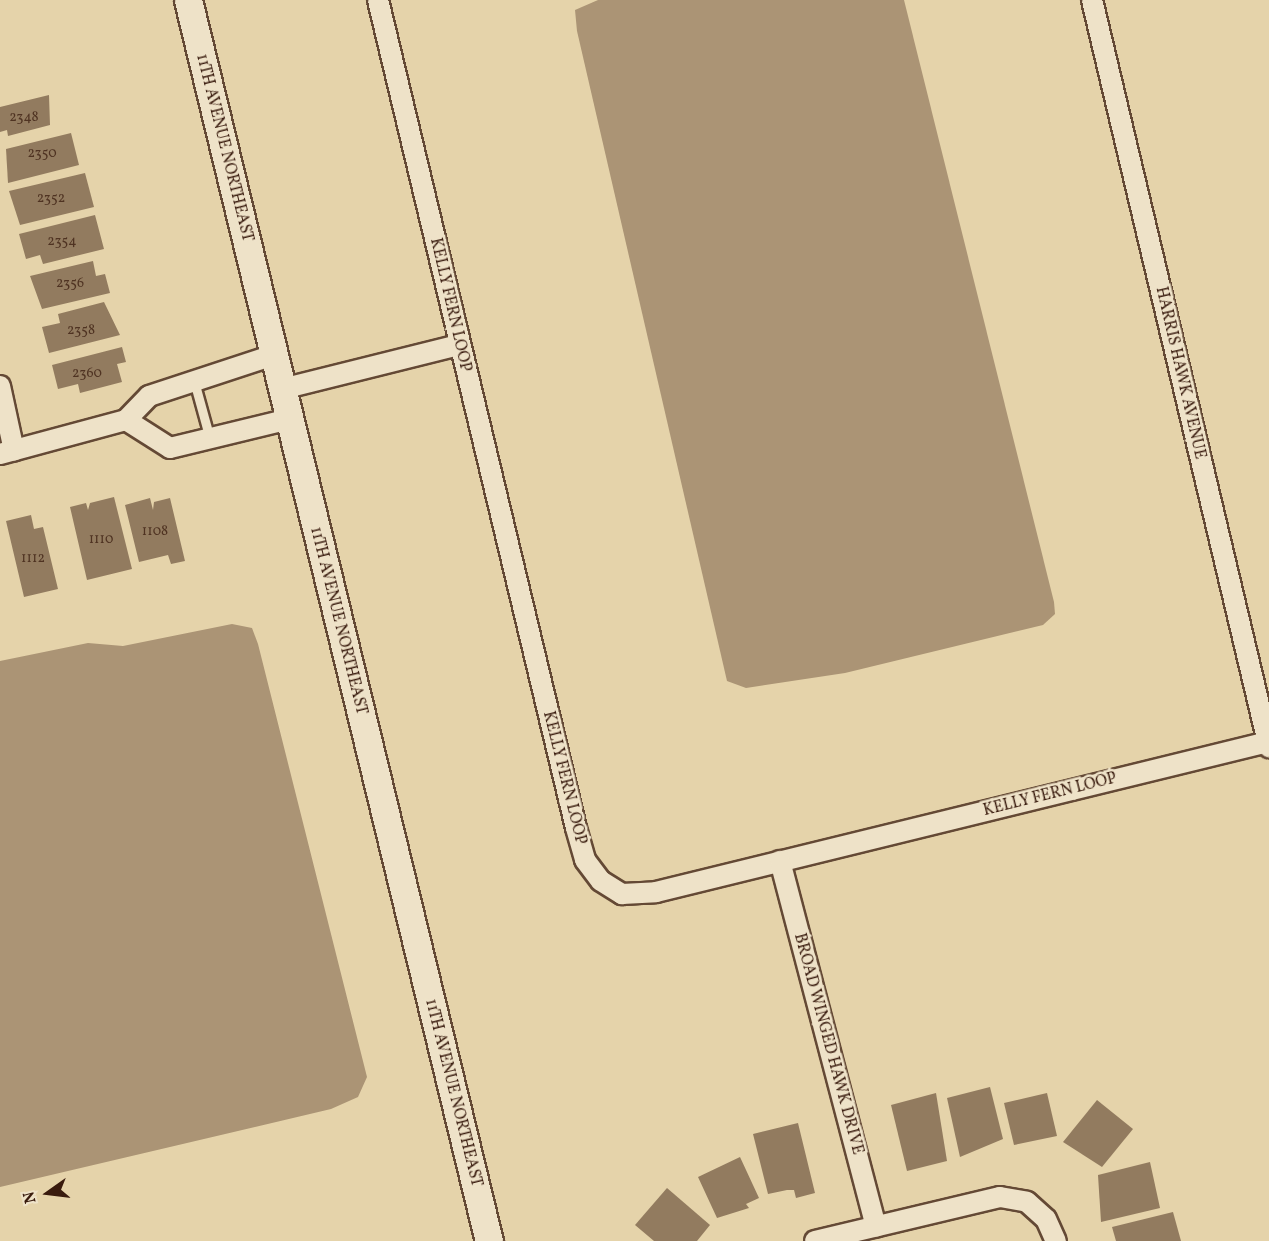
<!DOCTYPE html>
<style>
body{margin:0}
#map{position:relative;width:1269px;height:1241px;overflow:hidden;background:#e5d3aa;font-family:Vollkorn,serif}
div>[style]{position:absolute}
.water>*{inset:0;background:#ab9475}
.building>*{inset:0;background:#927b5f}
.roads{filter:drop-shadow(2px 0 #644935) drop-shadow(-2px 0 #644935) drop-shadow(0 2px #644935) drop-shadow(0 -2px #644935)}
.lane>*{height:9px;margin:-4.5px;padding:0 4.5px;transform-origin:4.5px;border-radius:4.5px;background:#eee2c8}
.street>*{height:20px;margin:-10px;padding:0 10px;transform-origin:10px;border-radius:10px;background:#eee2c8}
.secondary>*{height:27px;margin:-13.5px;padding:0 13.5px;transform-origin:13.5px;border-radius:13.5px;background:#eee2c8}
span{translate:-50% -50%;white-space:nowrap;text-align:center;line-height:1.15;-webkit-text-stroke:5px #eee2c8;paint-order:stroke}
.number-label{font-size:14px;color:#4f3322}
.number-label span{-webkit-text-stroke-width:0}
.street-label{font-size:16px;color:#391b0e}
.north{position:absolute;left:18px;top:1163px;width:60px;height:60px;-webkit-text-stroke:4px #eee2c8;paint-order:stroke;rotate:256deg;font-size:16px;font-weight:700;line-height:24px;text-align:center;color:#391b0e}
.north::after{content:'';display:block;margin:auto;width:21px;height:27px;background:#391b0e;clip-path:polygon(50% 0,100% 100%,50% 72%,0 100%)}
</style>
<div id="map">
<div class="water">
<i style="clip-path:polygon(598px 0,904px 0,1054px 602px,1055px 614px,1043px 625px,845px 673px,746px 688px,727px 681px,577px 31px,575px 10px)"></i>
<i style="clip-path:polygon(232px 624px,252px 628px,258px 644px,367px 1077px,358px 1097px,331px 1109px,0 1187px,0 661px,88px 643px,123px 646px)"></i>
</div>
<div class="building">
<i style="clip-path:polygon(49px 95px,50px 125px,8px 136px,7px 130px,0 132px,0 107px)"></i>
<i style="clip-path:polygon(71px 133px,79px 165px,8px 183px,6px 149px)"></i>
<i style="clip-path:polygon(85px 173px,94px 207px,20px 225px,9px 191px)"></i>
<i style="clip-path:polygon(95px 215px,104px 249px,43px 264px,40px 255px,26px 259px,19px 234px)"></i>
<i style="clip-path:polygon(93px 261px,96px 276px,105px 274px,110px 293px,42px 309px,30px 276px)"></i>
<i style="clip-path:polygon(104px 302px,120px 335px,49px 353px,42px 327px,60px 323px,58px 314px)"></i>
<i style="clip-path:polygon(122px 347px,126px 362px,117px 364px,122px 382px,80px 393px,78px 384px,58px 389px,52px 365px)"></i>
<i style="clip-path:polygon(114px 497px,132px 569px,87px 580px,70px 507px,86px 503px,88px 510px,90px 503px)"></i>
<i style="clip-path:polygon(150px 498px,153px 510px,154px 502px,170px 498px,185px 561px,171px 564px,168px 555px,139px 562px,125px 505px)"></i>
<i style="clip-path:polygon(31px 515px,34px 529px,43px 527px,58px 589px,24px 597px,6px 521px)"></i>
<i style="clip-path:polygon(990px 1087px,1003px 1139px,960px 1157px,947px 1098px)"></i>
<i style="clip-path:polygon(936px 1093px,947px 1161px,907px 1171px,891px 1105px)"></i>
<i style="clip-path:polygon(1047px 1093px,1057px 1136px,1014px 1145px,1004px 1103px)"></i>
<i style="clip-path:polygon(1097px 1100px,1133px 1129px,1102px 1167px,1063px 1142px)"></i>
<i style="clip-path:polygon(798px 1123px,815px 1193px,796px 1198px,794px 1190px,787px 1190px,768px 1194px,753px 1134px)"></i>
<i style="clip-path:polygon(740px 1157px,759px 1198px,746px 1204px,749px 1208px,717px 1218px,698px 1177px)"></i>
<i style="clip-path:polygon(1150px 1162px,1160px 1208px,1101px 1222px,1098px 1175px)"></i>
<i style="clip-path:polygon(667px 1188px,710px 1225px,697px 1241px,654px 1241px,635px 1225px)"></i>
<i style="clip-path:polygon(1173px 1212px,1181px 1241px,1116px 1241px,1112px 1227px)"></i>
</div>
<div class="roads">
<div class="lane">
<i style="left:194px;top:381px;width:60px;rotate:74.6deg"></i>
</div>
<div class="street">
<i style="left:378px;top:0;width:851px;rotate:76.55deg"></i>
<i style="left:576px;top:828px;width:33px;rotate:74deg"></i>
<i style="left:585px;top:860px;width:26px;rotate:53deg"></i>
<i style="left:601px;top:881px;width:25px;rotate:32deg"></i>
<i style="left:622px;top:894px;width:34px;rotate:-3deg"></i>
<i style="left:656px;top:892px;width:630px;rotate:-13.77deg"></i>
<i style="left:1092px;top:0;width:768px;rotate:76.67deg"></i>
<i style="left:0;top:386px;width:66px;rotate:77.8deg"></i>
<i style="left:282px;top:389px;width:182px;rotate:-14deg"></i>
<i style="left:126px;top:420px;width:52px;rotate:32.5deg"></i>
<i style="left:170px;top:448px;width:123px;rotate:-13.6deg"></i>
<i style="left:0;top:454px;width:131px;rotate:-15.1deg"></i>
<i style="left:126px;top:420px;width:33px;rotate:-46deg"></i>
<i style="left:149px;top:396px;width:132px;rotate:-18.2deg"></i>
<i style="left:780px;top:861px;width:378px;rotate:75.3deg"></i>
<i style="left:815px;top:1241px;width:190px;rotate:-13.4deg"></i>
<i style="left:1000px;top:1197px;width:27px;rotate:10deg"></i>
<i style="left:1027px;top:1202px;width:25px;rotate:42deg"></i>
<i style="left:1046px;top:1219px;width:24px;rotate:66deg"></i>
</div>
<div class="secondary">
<i style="left:188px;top:0;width:1277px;rotate:76.37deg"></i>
</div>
</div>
<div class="number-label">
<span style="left:24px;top:118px">2348</span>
<span style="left:42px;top:154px">2350</span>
<span style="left:51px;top:199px">2352</span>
<span style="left:62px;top:242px">2354</span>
<span style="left:70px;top:284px">2356</span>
<span style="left:81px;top:331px">2358</span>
<span style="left:87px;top:374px">2360</span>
<span style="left:155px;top:532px">1108</span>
<span style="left:101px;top:540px">1110</span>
<span style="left:33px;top:559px">1112</span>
</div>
<div class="street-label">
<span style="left:224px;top:148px;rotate:76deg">11TH AVENUE NORTHEAST</span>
<span style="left:450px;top:305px;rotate:77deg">KELLY FERN LOOP</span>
<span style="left:1180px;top:373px;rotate:77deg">HARRIS HAWK AVENUE</span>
<span style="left:338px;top:621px;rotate:76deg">11TH AVENUE NORTHEAST</span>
<span style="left:564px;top:778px;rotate:76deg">KELLY FERN LOOP</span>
<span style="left:1050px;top:795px;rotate:-14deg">KELLY FERN LOOP</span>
<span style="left:828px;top:1044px;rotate:75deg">BROAD WINGED HAWK DRIVE</span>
<span style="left:453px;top:1093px;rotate:76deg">11TH AVENUE NORTHEAST</span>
</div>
<div class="north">N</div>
</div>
